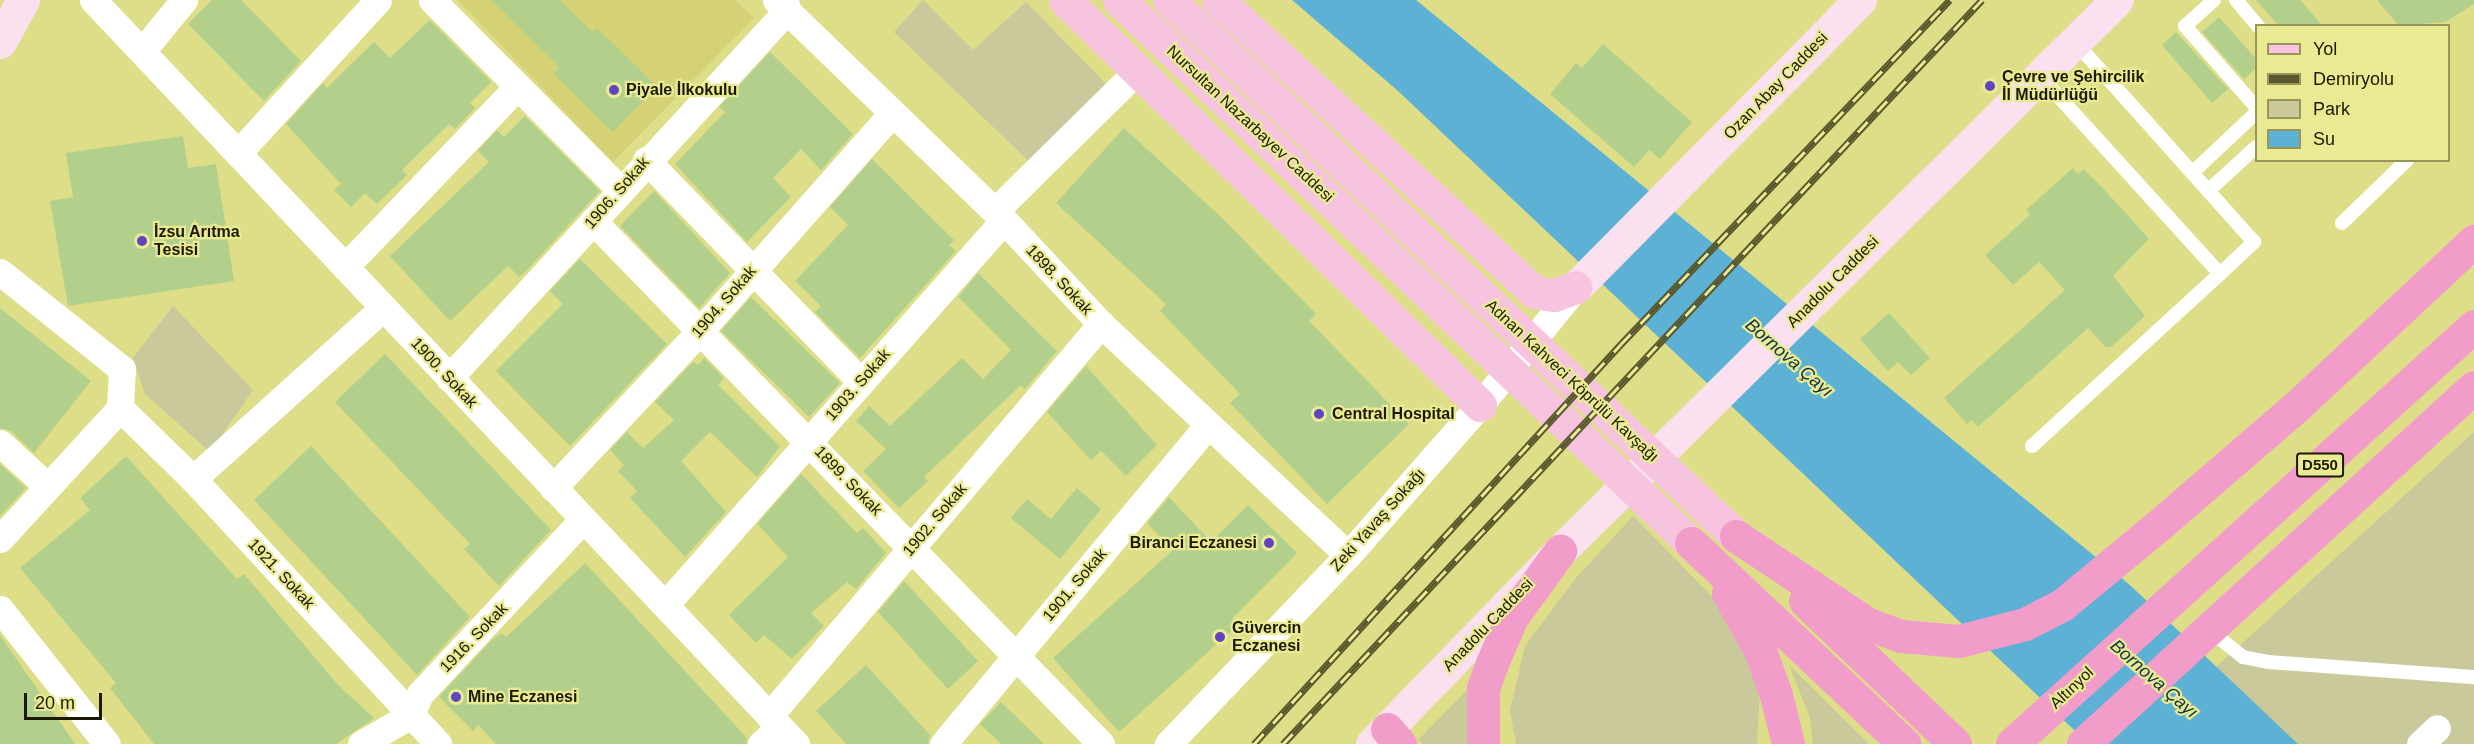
<!DOCTYPE html>
<meta charset="utf-8">
<style>
body{margin:0}
#map{position:relative;width:2474px;height:744px;overflow:hidden;background:#dedd88;font-family:Arial,sans-serif}
div>[style]{position:absolute}
.built>*{inset:0;background:#d4d274}
.green>*{inset:0;background:#c9c99b}
.water>*{inset:0;background:#5cb1d4}
.building>*{inset:0;background:#b2d08b}
.lane>*{height:14px;margin:-7px;padding:0 7px;transform-origin:7px;border-radius:7px;background:#fff}
.street>*{height:27px;margin:-13.5px;padding:0 13.5px;transform-origin:13.5px;border-radius:13.5px;background:#fff}
.secondary>*{height:33px;margin:-16.5px;padding:0 16.5px;transform-origin:16.5px;border-radius:16.5px;background:#fbe1ef}
.primary>*{height:33px;margin:-16.5px;padding:0 16.5px;transform-origin:16.5px;border-radius:16.5px;background:#f7c4df}
.highway>*{height:33px;margin:-16.5px;padding:0 16.5px;transform-origin:16.5px;border-radius:16.5px;background:#f29cc9}
.rail>*{height:7px;margin-top:-3.5px;transform-origin:0;background:repeating-linear-gradient(90deg,#ebea94 0 14px,#59582c 0 28px);box-sizing:border-box;border-block:2px solid #59582c}
.dots>*{width:16px;height:16px;translate:-50% -50%;box-sizing:border-box;border:3px solid #ebea94;border-radius:50%}
span{translate:-50% -50%;white-space:nowrap;text-align:center;line-height:1.15;-webkit-text-stroke:4.5px #ebea94;paint-order:stroke}
.shield-label span{padding:2px 4px;background:#ebea94;border:2px solid;border-radius:4px;-webkit-text-stroke-width:0}
.shield-label{font-size:15px;color:#1b1a01;font-weight:700}
.poi-label{font-size:16px;color:#1b1a01;font-weight:700}
.left{translate:0 -50%;text-align:left}
.right{translate:-100% -50%;text-align:right}
.street-label{font-size:16px;color:#1b1a01}
.water-label{font-size:18px;color:#0d3544;font-style:italic}
.legend{position:absolute;left:2255px;top:24px;width:195px;height:138px;box-sizing:border-box;background:#ebea94;border:2px solid #989759;margin:0;padding:8px 10px;list-style:none;font-size:18px;color:#1b1a01}
.legend li{display:flex;align-items:center;gap:12px;height:30px}
.legend b{width:30px;border:2px solid #989759}
.scale{position:absolute;left:24px;top:693px;width:78px;height:27px;box-sizing:border-box;border:3px solid #1b1a01;border-top:0;padding-left:8px;font-size:18px;line-height:21px;white-space:nowrap;color:#1b1a01;-webkit-text-stroke:4px #ebea94;paint-order:stroke}
</style>
<div id="map">
<div class="built">
<i style="clip-path:polygon(458px 0,735px 0,754px 18px,613px 162px)"></i>
</div>
<div class="green">
<i style="clip-path:polygon(923px 0,973px 50px,1026px 2px,1109px 87px,1033px 165px,894px 32px)"></i>
<i style="clip-path:polygon(173px 306px,253px 390px,210px 452px,145px 394px,133px 358px)"></i>
<i style="clip-path:polygon(2474px 432px,2474px 744px,2298px 744px,2215px 668px)"></i>
<i style="clip-path:polygon(1633px 516px,1734px 619px,1760px 689px,1757px 744px,1516px 744px,1510px 710px,1525px 646px,1576px 578px)"></i>
<i style="clip-path:polygon(1789px 665px,1869px 744px,1813px 744px,1810px 718px)"></i>
<i style="clip-path:polygon(1474px 683px,1473px 744px,1423px 744px,1418px 740px)"></i>
</div>
<div class="water">
<i style="clip-path:polygon(1292px 0,1416px 0,2131px 586px,2298px 744px,2089px 744px,1397px 90px)"></i>
</div>
<div class="building">
<i style="clip-path:polygon(212px 0,241px 0,301px 61px,264px 101px,188px 24px)"></i>
<i style="clip-path:polygon(491px 0,560px 0,593px 32px,597px 28px,657px 87px,613px 132px,553px 74px,559px 67px)"></i>
<i style="clip-path:polygon(2256px 0,2300px 0,2323px 26px,2279px 26px)"></i>
<i style="clip-path:polygon(2377px 0,2474px 0,2474px 4px,2445px 22px,2399px 26px)"></i>
<i style="clip-path:polygon(2219px 17px,2256px 59px,2256px 68px,2244px 79px,2202px 32px)"></i>
<i style="clip-path:polygon(430px 20px,491px 82px,470px 103px,475px 108px,455px 129px,449px 124px,402px 170px,407px 175px,377px 204px,365px 193px,351px 207px,334px 190px,341px 184px,286px 124px,323px 83px,327px 88px,374px 42px,390px 58px)"></i>
<i style="clip-path:polygon(2176px 32px,2228px 89px,2212px 103px,2162px 45px)"></i>
<i style="clip-path:polygon(1603px 44px,1692px 122px,1660px 159px,1649px 150px,1634px 167px,1550px 94px,1576px 63px,1582px 68px)"></i>
<i style="clip-path:polygon(770px 52px,853px 134px,821px 170px,801px 149px,773px 178px,791px 197px,747px 242px,675px 164px,725px 112px,719px 107px)"></i>
<i style="clip-path:polygon(525px 116px,600px 191px,527px 270px,519px 277px,508px 266px,450px 321px,390px 256px,489px 162px,478px 151px,497px 130px,504px 137px)"></i>
<i style="clip-path:polygon(1124px 128px,1221px 217px,1316px 314px,1309px 321px,1409px 424px,1327px 504px,1230px 403px,1240px 394px,1160px 311px,1166px 304px,1056px 203px)"></i>
<i style="clip-path:polygon(183px 136px,188px 168px,216px 164px,234px 281px,68px 306px,50px 201px,73px 197px,66px 153px)"></i>
<i style="clip-path:polygon(872px 159px,954px 240px,949px 245px,956px 251px,860px 358px,815px 312px,821px 306px,795px 281px,848px 225px,830px 207px)"></i>
<i style="clip-path:polygon(2073px 168px,2078px 174px,2083px 169px,2100px 185px,2149px 239px,2113px 276px,2145px 316px,2111px 347px,2106px 347px,2088px 328px,1978px 427px,1972px 420px,1967px 424px,1944px 398px,2065px 290px,2039px 262px,2013px 285px,1985px 255px,2030px 215px,2026px 210px)"></i>
<i style="clip-path:polygon(654px 191px,730px 273px,699px 308px,620px 226px)"></i>
<i style="clip-path:polygon(580px 259px,667px 344px,570px 446px,496px 371px,563px 304px,550px 291px)"></i>
<i style="clip-path:polygon(978px 273px,1057px 351px,1025px 389px,1021px 385px,924px 477px,928px 481px,899px 508px,863px 471px,886px 449px,856px 421px,869px 406px,890px 426px,962px 358px,983px 379px,1011px 350px,958px 297px)"></i>
<i style="clip-path:polygon(751px 297px,840px 383px,809px 417px,721px 331px)"></i>
<i style="clip-path:polygon(0 308px,91px 381px,34px 453px,11px 431px,0 428px)"></i>
<i style="clip-path:polygon(1889px 313px,1930px 358px,1911px 375px,1898px 362px,1888px 371px,1860px 339px)"></i>
<i style="clip-path:polygon(385px 354px,551px 530px,499px 586px,464px 549px,470px 544px,335px 402px)"></i>
<i style="clip-path:polygon(704px 358px,724px 378px,718px 385px,780px 446px,757px 477px,710px 432px,681px 461px,726px 512px,685px 557px,630px 498px,637px 491px,618px 471px,624px 465px,610px 450px,627px 432px,643px 448px,674px 420px,655px 402px,689px 366px,694px 362px,698px 365px)"></i>
<i style="clip-path:polygon(1086px 366px,1157px 445px,1126px 476px,1101px 451px,1091px 460px,1047px 412px)"></i>
<i style="clip-path:polygon(311px 446px,470px 617px,417px 675px,254px 500px)"></i>
<i style="clip-path:polygon(126px 456px,237px 579px,244px 574px,338px 685px,374px 718px,336px 744px,154px 744px,110px 688px,116px 683px,20px 568px,90px 510px,80px 498px)"></i>
<i style="clip-path:polygon(0 464px,26px 488px,0 516px)"></i>
<i style="clip-path:polygon(801px 474px,857px 533px,863px 528px,886px 553px,856px 589px,847px 582px,811px 613px,824px 626px,792px 659px,764px 635px,756px 643px,729px 615px,788px 557px,757px 524px)"></i>
<i style="clip-path:polygon(1077px 488px,1101px 509px,1060px 559px,1011px 518px,1027px 499px,1051px 519px)"></i>
<i style="clip-path:polygon(1169px 497px,1211px 542px,1248px 505px,1297px 553px,1232px 619px,1238px 625px,1119px 732px,1053px 658px,1173px 550px,1147px 523px)"></i>
<i style="clip-path:polygon(585px 563px,747px 738px,746px 744px,496px 744px,478px 725px,473px 731px,439px 697px,492px 640px,502px 633px,506px 637px)"></i>
<i style="clip-path:polygon(904px 581px,978px 661px,948px 689px,878px 612px)"></i>
<i style="clip-path:polygon(0 635px,75px 744px,0 744px)"></i>
<i style="clip-path:polygon(866px 665px,930px 735px,928px 744px,846px 744px,816px 711px)"></i>
<i style="clip-path:polygon(1001px 702px,1044px 744px,1001px 744px,980px 724px)"></i>
</div>
<div class="lane">
<i style="left:2214px;top:0;width:39px;rotate:138deg"></i>
<i style="left:2185px;top:26px;width:108px;rotate:48.8deg"></i>
<i style="left:2236px;top:0;width:34px;rotate:50deg"></i>
<i style="left:2039px;top:75px;width:269px;rotate:47.7deg"></i>
<i style="left:2220px;top:274px;width:47px;rotate:-43.3deg"></i>
<i style="left:2254px;top:242px;width:268px;rotate:-131.8deg"></i>
<i style="left:2192px;top:173px;width:88px;rotate:-43.2deg"></i>
<i style="left:2208px;top:191px;width:65px;rotate:-42.5deg"></i>
<i style="left:2342px;top:223px;width:91px;rotate:-44.1deg"></i>
<i style="left:2032px;top:446px;width:255px;rotate:-42.5deg"></i>
<i style="left:2208px;top:629px;width:45px;rotate:38.7deg"></i>
<i style="left:2243px;top:657px;width:25px;rotate:11deg"></i>
<i style="left:2268px;top:662px;width:207px;rotate:4.2deg"></i>
</div>
<div class="street">
<i style="left:93px;top:0;width:1024px;rotate:46.62deg"></i>
<i style="left:432px;top:0;width:268px;rotate:45.2deg"></i>
<i style="left:776px;top:0;width:317px;rotate:44deg"></i>
<i style="left:1004px;top:220px;width:142px;rotate:47deg"></i>
<i style="left:1101px;top:324px;width:338px;rotate:43.1deg"></i>
<i style="left:143px;top:50px;width:65px;rotate:-50.6deg"></i>
<i style="left:238px;top:153px;width:207px;rotate:-47.5deg"></i>
<i style="left:646px;top:160px;width:309px;rotate:45.9deg"></i>
<i style="left:995px;top:211px;width:201px;rotate:-44.6deg"></i>
<i style="left:593px;top:221px;width:729px;rotate:45.83deg"></i>
<i style="left:345px;top:267px;width:249px;rotate:-46.3deg"></i>
<i style="left:0;top:272px;width:156px;rotate:38.5deg"></i>
<i style="left:122px;top:369px;width:39px;rotate:93deg"></i>
<i style="left:449px;top:378px;width:500px;rotate:-47.4deg"></i>
<i style="left:787px;top:10px;width:10px;rotate:-101deg"></i>
<i style="left:120px;top:408px;width:102px;rotate:44.2deg"></i>
<i style="left:193px;top:479px;width:361px;rotate:47.2deg"></i>
<i style="left:0;top:443px;width:62px;rotate:42.4deg"></i>
<i style="left:193px;top:479px;width:256px;rotate:-42deg"></i>
<i style="left:553px;top:488px;width:215px;rotate:-46.9deg"></i>
<i style="left:700px;top:331px;width:290px;rotate:-48.6deg"></i>
<i style="left:0;top:539px;width:178px;rotate:-47.5deg"></i>
<i style="left:665px;top:605px;width:513px;rotate:-48.64deg"></i>
<i style="left:0;top:609px;width:172px;rotate:51.6deg"></i>
<i style="left:769px;top:716px;width:514px;rotate:-49.74deg"></i>
<i style="left:361px;top:744px;width:58px;rotate:-30.1deg"></i>
<i style="left:411px;top:715px;width:23px;rotate:-67deg"></i>
<i style="left:420px;top:694px;width:238px;rotate:-47deg"></i>
<i style="left:761px;top:744px;width:25px;rotate:-42deg"></i>
<i style="left:943px;top:744px;width:415px;rotate:-50.3deg"></i>
<i style="left:1168px;top:744px;width:261px;rotate:-46.4deg"></i>
<i style="left:1348px;top:555px;width:200px;rotate:-48.7deg"></i>
<i style="left:1480px;top:405px;width:152px;rotate:-50.9deg"></i>
<i style="left:2420px;top:744px;width:23px;rotate:-43deg"></i>
</div>
<div class="secondary">
<i style="left:0;top:42px;width:48px;rotate:-61.3deg"></i>
<i style="left:1576px;top:287px;width:404px;rotate:-45.3deg"></i>
<i style="left:1372px;top:744px;width:269px;rotate:-45.8deg"></i>
<i style="left:1560px;top:551px;width:783px;rotate:-44.69deg"></i>
</div>
<div class="primary">
<i style="left:1065px;top:0;width:580px;rotate:44.3deg"></i>
<i style="left:1119px;top:0;width:789px;rotate:43.51deg"></i>
<i style="left:1169px;top:0;width:780px;rotate:43.39deg"></i>
<i style="left:1218px;top:0;width:430px;rotate:42.7deg"></i>
<i style="left:1534px;top:292px;width:20px;rotate:9deg"></i>
<i style="left:1554px;top:295px;width:23px;rotate:-20deg"></i>
</div>
<div class="highway">
<i style="left:1736px;top:536px;width:159px;rotate:33.7deg"></i>
<i style="left:1868px;top:624px;width:35px;rotate:20deg"></i>
<i style="left:1901px;top:636px;width:58px;rotate:4.9deg"></i>
<i style="left:1959px;top:641px;width:68px;rotate:-14.4deg"></i>
<i style="left:2025px;top:624px;width:42px;rotate:-27.2deg"></i>
<i style="left:2062px;top:605px;width:126px;rotate:-39.5deg"></i>
<i style="left:2159px;top:525px;width:184px;rotate:-40.8deg"></i>
<i style="left:2298px;top:405px;width:241px;rotate:-43deg"></i>
<i style="left:1691px;top:543px;width:293px;rotate:43.3deg"></i>
<i style="left:1728px;top:593px;width:65px;rotate:60.7deg"></i>
<i style="left:1760px;top:650px;width:48px;rotate:70.4deg"></i>
<i style="left:1776px;top:695px;width:50px;rotate:76.2deg"></i>
<i style="left:1805px;top:601px;width:207px;rotate:43.6deg"></i>
<i style="left:1387px;top:729px;width:20px;rotate:49deg"></i>
<i style="left:1483px;top:744px;width:56px;rotate:-90deg"></i>
<i style="left:1483px;top:688px;width:27px;rotate:-70deg"></i>
<i style="left:1492px;top:663px;width:50px;rotate:-66.5deg"></i>
<i style="left:1512px;top:617px;width:82px;rotate:-54deg"></i>
<i style="left:2012px;top:744px;width:623px;rotate:-42.14deg"></i>
<i style="left:2083px;top:744px;width:529px;rotate:-42.4deg"></i>
</div>
<div class="rail">
<i style="left:1254px;top:744px;width:543px;rotate:-47.46deg"></i>
<i style="left:1621px;top:344px;width:476px;rotate:-46.3deg"></i>
<i style="left:1283px;top:744px;width:1021px;rotate:-46.79deg"></i>
</div>
<div class="dots">
<i style="left:1990px;top:86px;background:#5f45be"></i>
<i style="left:614px;top:90px;background:#5f45be"></i>
<i style="left:142px;top:241px;background:#5f45be"></i>
<i style="left:1319px;top:414px;background:#5f45be"></i>
<i style="left:1269px;top:543px;background:#5f45be"></i>
<i style="left:1220px;top:637px;background:#5f45be"></i>
<i style="left:456px;top:697px;background:#5f45be"></i>
</div>
<div class="shield-label">
<span style="left:2320px;top:465px">D550</span>
</div>
<div class="poi-label">
<span class="left" style="left:2002px;top:86px">Çevre ve Şehircilik<br>İl Müdürlüğü</span>
<span class="left" style="left:626px;top:90px">Piyale İlkokulu</span>
<span class="left" style="left:154px;top:241px">İzsu Arıtma<br>Tesisi</span>
<span class="left" style="left:1332px;top:414px">Central Hospital</span>
<span class="right" style="left:1257px;top:543px">Biranci Eczanesi</span>
<span class="left" style="left:1232px;top:637px">Güvercin<br>Eczanesi</span>
<span class="left" style="left:468px;top:697px">Mine Eczanesi</span>
</div>
<div class="street-label">
<span style="left:1776px;top:86px;rotate:-46deg">Ozan Abay Caddesi</span>
<span style="left:1250px;top:124px;rotate:43deg">Nursultan Nazarbayev Caddesi</span>
<span style="left:617px;top:193px;rotate:-49deg">1906. Sokak</span>
<span style="left:1059px;top:280px;rotate:47deg">1898. Sokak</span>
<span style="left:1833px;top:282px;rotate:-45deg">Anadolu Caddesi</span>
<span style="left:724px;top:302px;rotate:-49deg">1904. Sokak</span>
<span style="left:444px;top:373px;rotate:47deg">1900. Sokak</span>
<span style="left:1572px;top:381px;rotate:43deg">Adnan Kahveci Köprülü Kavşağı</span>
<span style="left:858px;top:385px;rotate:-49deg">1903. Sokak</span>
<span style="left:848px;top:481px;rotate:46deg">1899. Sokak</span>
<span style="left:935px;top:520px;rotate:-50deg">1902. Sokak</span>
<span style="left:1378px;top:520px;rotate:-48deg">Zeki Yavaş Sokağı</span>
<span style="left:281px;top:574px;rotate:47deg">1921. Sokak</span>
<span style="left:1075px;top:585px;rotate:-50deg">1901. Sokak</span>
<span style="left:1488px;top:625px;rotate:-46deg">Anadolu Caddesi</span>
<span style="left:474px;top:638px;rotate:-46deg">1916. Sokak</span>
<span style="left:2072px;top:688px;rotate:-43deg">Altınyol</span>
</div>
<div class="water-label">
<span style="left:1789px;top:358px;rotate:41deg">Bornova Çayı</span>
<span style="left:2154px;top:679px;rotate:41deg">Bornova Çayı</span>
</div>
<ul class="legend">
<li><b style="height:8px;background:#f7c4df"></b>Yol</li>
<li><b style="height:8px;background:#59582c"></b>Demiryolu</li>
<li><b style="height:16px;background:#c9c99b"></b>Park</li>
<li><b style="height:16px;background:#5cb1d4"></b>Su</li>
</ul>
<div class="scale">20 m</div>
</div>
